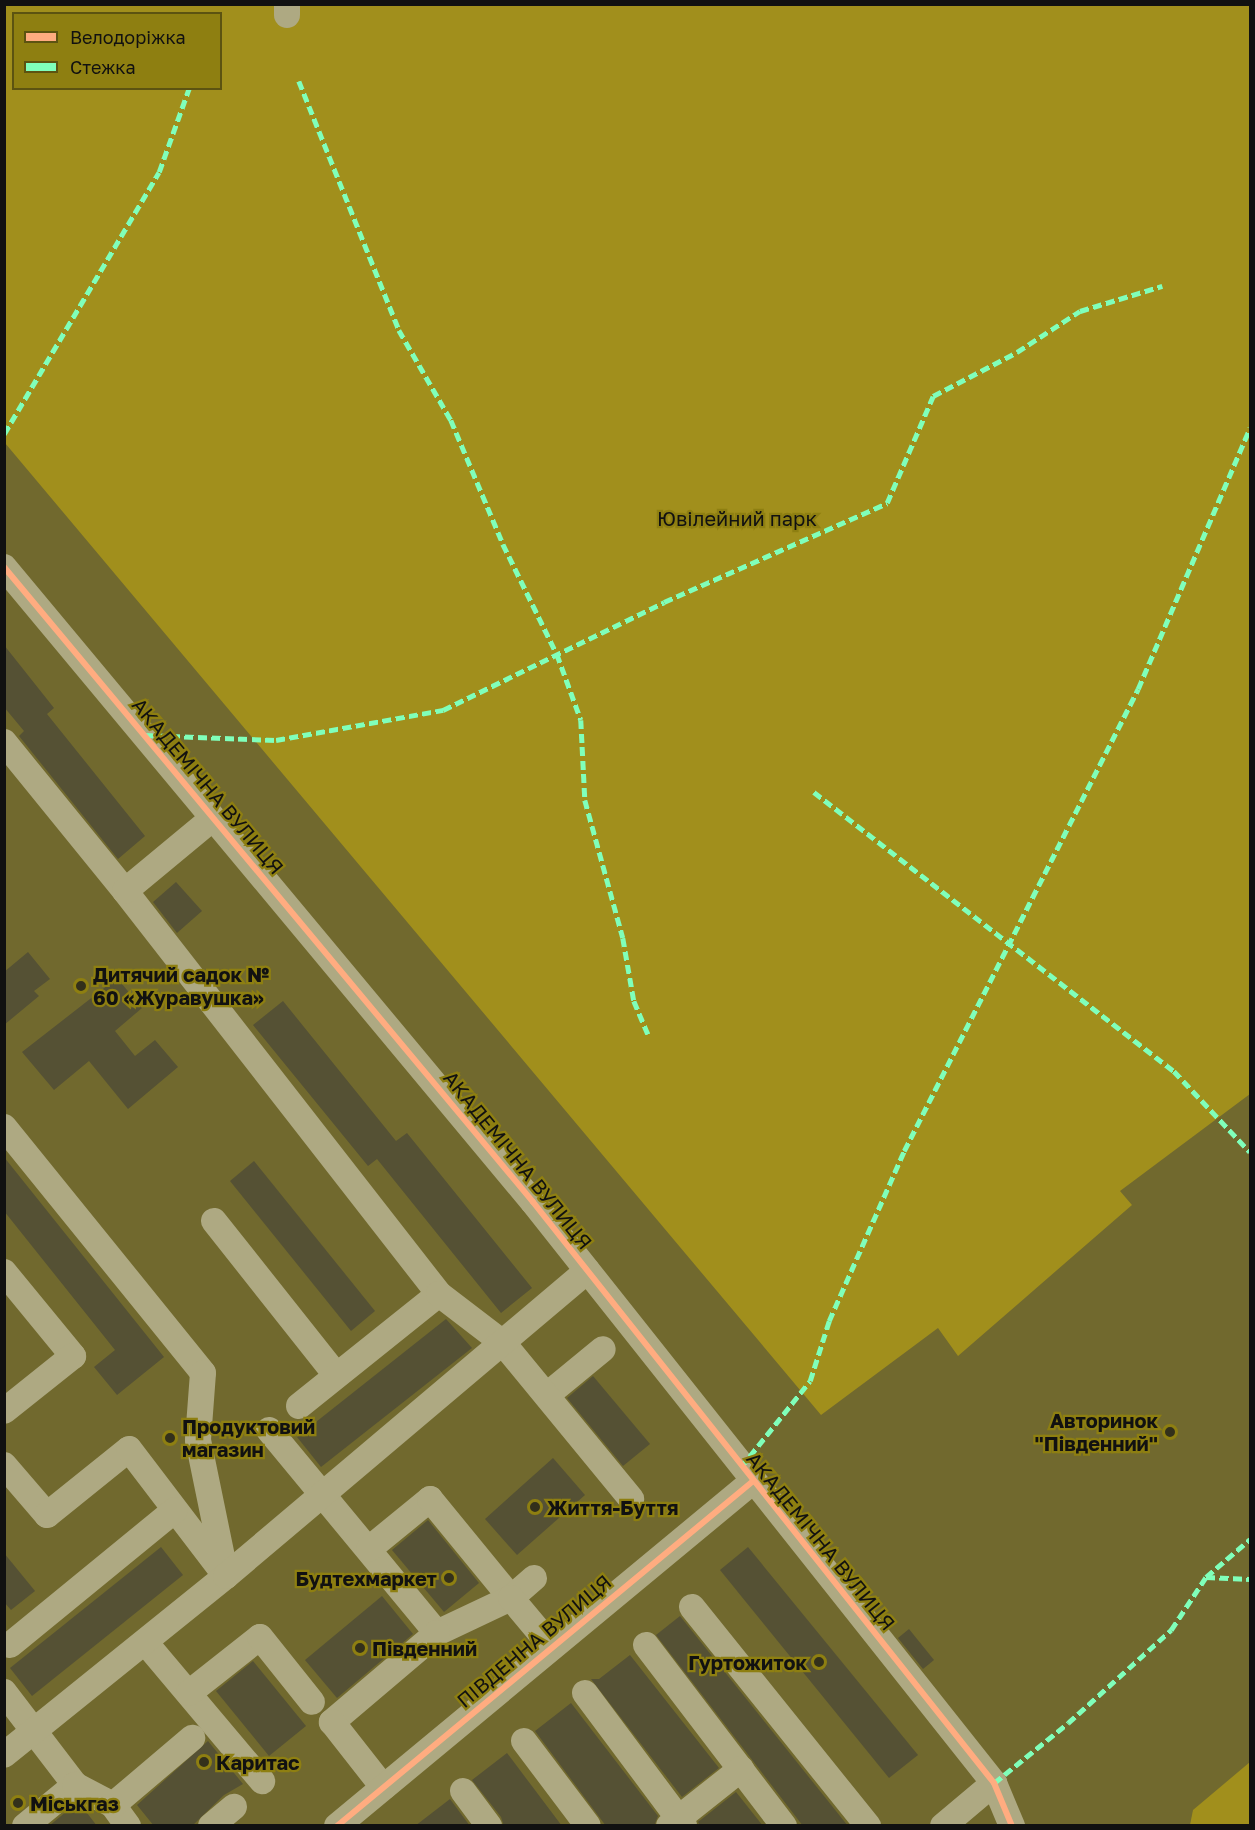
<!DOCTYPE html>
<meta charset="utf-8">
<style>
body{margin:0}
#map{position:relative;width:1255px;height:1830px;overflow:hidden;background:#71692e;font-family:"Golos Text",sans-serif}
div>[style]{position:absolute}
.green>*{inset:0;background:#a18f1c}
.building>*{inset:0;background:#555134}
.minor>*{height:26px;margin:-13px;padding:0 13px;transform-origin:13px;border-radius:13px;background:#aea982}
.quiet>*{height:4.5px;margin-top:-2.25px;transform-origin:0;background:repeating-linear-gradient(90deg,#80ffba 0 9px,transparent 0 13.5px)}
.cycleway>*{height:6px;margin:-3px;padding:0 3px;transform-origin:3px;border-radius:3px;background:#ffac80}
.dots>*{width:16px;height:16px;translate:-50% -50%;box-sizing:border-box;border:3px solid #8e7f11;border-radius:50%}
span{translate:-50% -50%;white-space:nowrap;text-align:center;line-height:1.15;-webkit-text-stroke:4.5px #8e7f11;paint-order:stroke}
.park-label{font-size:20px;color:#111}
.street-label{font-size:20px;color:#111}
.poi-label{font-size:20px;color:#111;font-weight:700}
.left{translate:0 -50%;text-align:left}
.right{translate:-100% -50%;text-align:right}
.frame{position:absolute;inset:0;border:6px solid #111;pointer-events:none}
.legend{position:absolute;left:12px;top:12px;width:210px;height:78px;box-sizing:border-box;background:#8e7f11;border:2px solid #5c5311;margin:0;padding:8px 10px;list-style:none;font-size:18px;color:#111}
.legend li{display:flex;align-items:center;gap:12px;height:30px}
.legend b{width:30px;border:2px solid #5c5311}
</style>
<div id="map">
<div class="green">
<i style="clip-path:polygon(evenodd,5px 5px,1250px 5px,1250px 1094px,1120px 1191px,1132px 1205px,958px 1356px,938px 1328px,821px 1415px,5px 443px,5px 5px,14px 14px,220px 14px,220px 88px,14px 88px,14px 14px)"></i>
<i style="clip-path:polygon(1250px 1762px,1250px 1825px,1190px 1825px,1193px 1810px)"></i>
</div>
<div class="building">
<i style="clip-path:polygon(4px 645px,54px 708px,47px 714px,145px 836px,118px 859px,19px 736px,24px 731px,4px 707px)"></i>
<i style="clip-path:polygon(176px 882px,202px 911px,177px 933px,153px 902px)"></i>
<i style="clip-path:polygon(28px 952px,50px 979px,34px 991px,39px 996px,4px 1025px,4px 972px)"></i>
<i style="clip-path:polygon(117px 978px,142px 1008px,115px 1031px,135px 1056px,155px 1040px,178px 1067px,128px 1109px,89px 1061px,54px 1090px,22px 1052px)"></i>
<i style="clip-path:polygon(283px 1001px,396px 1141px,407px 1133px,532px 1288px,501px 1313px,377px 1159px,368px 1166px,253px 1025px)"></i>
<i style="clip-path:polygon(4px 1157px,164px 1357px,117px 1395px,94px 1367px,115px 1350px,4px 1211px)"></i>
<i style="clip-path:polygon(254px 1161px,375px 1311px,351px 1331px,230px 1181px)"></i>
<i style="clip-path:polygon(446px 1319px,472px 1348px,321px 1467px,297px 1437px)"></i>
<i style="clip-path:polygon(593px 1376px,650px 1444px,623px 1466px,567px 1398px)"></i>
<i style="clip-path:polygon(553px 1458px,585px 1495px,517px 1555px,485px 1519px)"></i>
<i style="clip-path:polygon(428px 1520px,479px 1583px,444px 1612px,392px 1550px)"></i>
<i style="clip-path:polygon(161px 1547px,183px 1575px,32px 1696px,10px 1668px)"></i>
<i style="clip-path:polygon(748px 1547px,918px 1755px,889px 1778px,720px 1570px)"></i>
<i style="clip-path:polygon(4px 1553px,35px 1591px,11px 1610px,4px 1602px)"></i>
<i style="clip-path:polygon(382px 1596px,413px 1634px,337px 1698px,305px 1660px)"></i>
<i style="clip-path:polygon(680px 1616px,848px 1826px,803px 1826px,656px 1635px)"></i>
<i style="clip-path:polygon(909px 1629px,934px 1660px,923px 1669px,898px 1638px)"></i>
<i style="clip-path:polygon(630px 1655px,719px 1768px,682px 1797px,591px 1679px,599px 1679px)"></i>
<i style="clip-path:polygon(253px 1661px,306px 1726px,269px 1756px,216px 1691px)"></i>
<i style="clip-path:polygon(571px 1703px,658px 1816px,654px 1826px,606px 1826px,535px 1731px)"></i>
<i style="clip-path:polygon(208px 1741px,243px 1784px,224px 1795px,192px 1826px,154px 1826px,137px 1805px)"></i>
<i style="clip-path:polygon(507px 1753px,562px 1826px,504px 1826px,501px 1817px,472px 1780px)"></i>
<i style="clip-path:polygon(736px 1792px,763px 1826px,701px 1826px,698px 1822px)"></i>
<i style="clip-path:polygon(450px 1799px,470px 1826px,415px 1826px)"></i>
<i style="clip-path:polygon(73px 1806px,87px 1813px,97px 1826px,49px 1826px)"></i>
</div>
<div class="minor">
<i style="left:287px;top:4px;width:11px;rotate:90deg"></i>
<i style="left:4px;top:567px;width:826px;rotate:50.2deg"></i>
<i style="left:533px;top:1202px;width:742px;rotate:51.57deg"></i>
<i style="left:994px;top:1783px;width:47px;rotate:67.3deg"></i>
<i style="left:4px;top:742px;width:192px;rotate:50.9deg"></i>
<i style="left:125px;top:891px;width:511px;rotate:52.08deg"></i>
<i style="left:125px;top:891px;width:114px;rotate:-39.7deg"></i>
<i style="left:4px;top:1127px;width:316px;rotate:51deg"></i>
<i style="left:203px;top:1373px;width:67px;rotate:94.3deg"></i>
<i style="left:198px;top:1440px;width:139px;rotate:78.4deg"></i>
<i style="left:214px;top:1221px;width:196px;rotate:51.6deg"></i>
<i style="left:4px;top:1272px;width:109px;rotate:50.6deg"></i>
<i style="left:73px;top:1356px;width:88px;rotate:141.4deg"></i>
<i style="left:547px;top:1395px;width:72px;rotate:-39.4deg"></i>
<i style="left:299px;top:1406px;width:179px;rotate:-38.7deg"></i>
<i style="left:439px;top:1294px;width:81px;rotate:37.4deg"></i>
<i style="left:503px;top:1343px;width:202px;rotate:50.6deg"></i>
<i style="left:269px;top:1430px;width:264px;rotate:50.4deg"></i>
<i style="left:4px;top:1465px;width:66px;rotate:49.3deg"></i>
<i style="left:47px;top:1515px;width:105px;rotate:-38.8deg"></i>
<i style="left:129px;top:1449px;width:153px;rotate:52.7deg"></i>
<i style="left:369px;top:1549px;width:79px;rotate:-39.3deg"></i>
<i style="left:430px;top:1499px;width:128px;rotate:50.7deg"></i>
<i style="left:511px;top:1598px;width:82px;rotate:154.7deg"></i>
<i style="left:437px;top:1633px;width:138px;rotate:139.7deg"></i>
<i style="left:332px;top:1722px;width:83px;rotate:51.9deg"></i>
<i style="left:534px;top:1578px;width:30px;rotate:139deg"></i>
<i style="left:511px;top:1598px;width:64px;rotate:50.1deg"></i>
<i style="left:692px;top:1607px;width:281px;rotate:51.2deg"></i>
<i style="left:145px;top:1642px;width:182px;rotate:49.9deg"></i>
<i style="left:10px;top:1645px;width:213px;rotate:-39.3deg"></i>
<i style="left:646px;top:1645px;width:228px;rotate:52.7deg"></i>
<i style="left:4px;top:1692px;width:117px;rotate:52.6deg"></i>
<i style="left:75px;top:1785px;width:43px;rotate:27.8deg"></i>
<i style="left:189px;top:1693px;width:90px;rotate:-38.3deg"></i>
<i style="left:260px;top:1637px;width:83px;rotate:51.3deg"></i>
<i style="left:585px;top:1693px;width:166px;rotate:53.3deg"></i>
<i style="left:524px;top:1741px;width:106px;rotate:53deg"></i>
<i style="left:4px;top:1755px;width:285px;rotate:-38.9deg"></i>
<i style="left:226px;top:1576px;width:473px;rotate:-40.2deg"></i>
<i style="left:463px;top:1791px;width:44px;rotate:53.4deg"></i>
<i style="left:25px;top:1826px;width:65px;rotate:-39.4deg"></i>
<i style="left:75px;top:1785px;width:16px;rotate:52deg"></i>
<i style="left:128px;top:1826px;width:26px;rotate:-126deg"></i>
<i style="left:113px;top:1805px;width:104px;rotate:-40.3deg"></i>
<i style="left:211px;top:1826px;width:30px;rotate:-40deg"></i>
<i style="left:337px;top:1826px;width:539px;rotate:-39.66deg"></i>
<i style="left:669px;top:1826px;width:92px;rotate:-38.4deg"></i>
<i style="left:943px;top:1826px;width:67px;rotate:-40.1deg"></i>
</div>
<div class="quiet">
<i style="left:299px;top:81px;width:268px;rotate:68.1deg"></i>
<i style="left:399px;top:330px;width:104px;rotate:60deg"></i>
<i style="left:451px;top:420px;width:134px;rotate:67.2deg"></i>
<i style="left:503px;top:544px;width:123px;rotate:63.9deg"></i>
<i style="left:557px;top:654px;width:70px;rotate:70deg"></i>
<i style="left:581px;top:720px;width:80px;rotate:87.1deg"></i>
<i style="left:585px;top:800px;width:143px;rotate:74.6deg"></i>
<i style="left:623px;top:938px;width:64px;rotate:80.1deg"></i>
<i style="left:634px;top:1001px;width:36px;rotate:67deg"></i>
<i style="left:4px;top:434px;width:304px;rotate:-59.4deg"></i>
<i style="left:159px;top:172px;width:89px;rotate:-70.3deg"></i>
<i style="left:144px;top:735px;width:132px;rotate:2.2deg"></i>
<i style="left:276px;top:740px;width:170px;rotate:-10.2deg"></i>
<i style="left:443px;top:710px;width:246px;rotate:-26deg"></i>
<i style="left:664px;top:602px;width:244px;rotate:-23.9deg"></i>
<i style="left:887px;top:503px;width:116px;rotate:-66.7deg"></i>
<i style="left:933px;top:396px;width:95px;rotate:-27.6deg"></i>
<i style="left:1017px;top:352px;width:75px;rotate:-33.1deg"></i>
<i style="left:1080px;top:311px;width:86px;rotate:-17deg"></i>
<i style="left:814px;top:792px;width:455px;rotate:37.8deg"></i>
<i style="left:1174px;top:1071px;width:111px;rotate:46.8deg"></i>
<i style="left:741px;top:1467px;width:110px;rotate:-51.3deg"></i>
<i style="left:810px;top:1381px;width:63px;rotate:-72.4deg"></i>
<i style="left:829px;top:1321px;width:186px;rotate:-66.2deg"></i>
<i style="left:904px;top:1151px;width:518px;rotate:-63.14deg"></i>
<i style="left:1138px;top:689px;width:284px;rotate:-66.8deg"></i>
<i style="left:1206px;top:1577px;width:44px;rotate:2.6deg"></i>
<i style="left:994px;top:1783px;width:95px;rotate:-39deg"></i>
<i style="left:1068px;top:1723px;width:139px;rotate:-42.1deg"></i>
<i style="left:1171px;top:1630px;width:64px;rotate:-56.6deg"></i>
<i style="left:1206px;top:1577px;width:58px;rotate:-40.8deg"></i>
</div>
<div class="cycleway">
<i style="left:4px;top:567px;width:826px;rotate:50.2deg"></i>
<i style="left:533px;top:1202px;width:742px;rotate:51.57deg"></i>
<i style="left:994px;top:1783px;width:47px;rotate:67.3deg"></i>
<i style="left:337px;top:1826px;width:539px;rotate:-39.66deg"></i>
</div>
<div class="dots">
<i style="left:81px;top:986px;background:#33301b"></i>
<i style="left:1170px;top:1432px;background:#33301b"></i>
<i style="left:170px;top:1438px;background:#33301b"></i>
<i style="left:535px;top:1507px;background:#33301b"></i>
<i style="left:449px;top:1578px;background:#33301b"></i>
<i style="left:360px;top:1648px;background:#33301b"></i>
<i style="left:819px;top:1662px;background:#33301b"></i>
<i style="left:204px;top:1762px;background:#33301b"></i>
<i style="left:18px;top:1803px;background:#33301b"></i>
</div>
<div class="park-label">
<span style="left:737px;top:518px">Ювілейний парк</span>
</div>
<div class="street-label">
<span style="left:208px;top:786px;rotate:50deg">АКАДЕМІЧНА ВУЛИЦЯ</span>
<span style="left:518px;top:1160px;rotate:51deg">АКАДЕМІЧНА ВУЛИЦЯ</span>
<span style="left:821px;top:1541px;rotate:51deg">АКАДЕМІЧНА ВУЛИЦЯ</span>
<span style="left:534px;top:1641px;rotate:-40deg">ПІВДЕННА ВУЛИЦЯ</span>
</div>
<div class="poi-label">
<span class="left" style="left:93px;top:986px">Дитячий садок №<br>60 «Журавушка»</span>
<span class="right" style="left:1158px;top:1432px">Авторинок<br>"Південний"</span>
<span class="left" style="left:182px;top:1438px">Продуктовий<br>магазин</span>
<span class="left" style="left:547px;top:1507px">Життя-Буття</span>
<span class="right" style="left:437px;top:1578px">Будтехмаркет</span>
<span class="left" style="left:372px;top:1648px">Південний</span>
<span class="right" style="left:807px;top:1662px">Гуртожиток</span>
<span class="left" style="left:216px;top:1762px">Каритас</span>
<span class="left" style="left:30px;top:1803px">Міськгаз</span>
</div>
<div class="frame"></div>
<ul class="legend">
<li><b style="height:8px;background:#ffac80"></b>Велодоріжка</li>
<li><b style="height:8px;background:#80ffba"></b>Стежка</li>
</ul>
</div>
